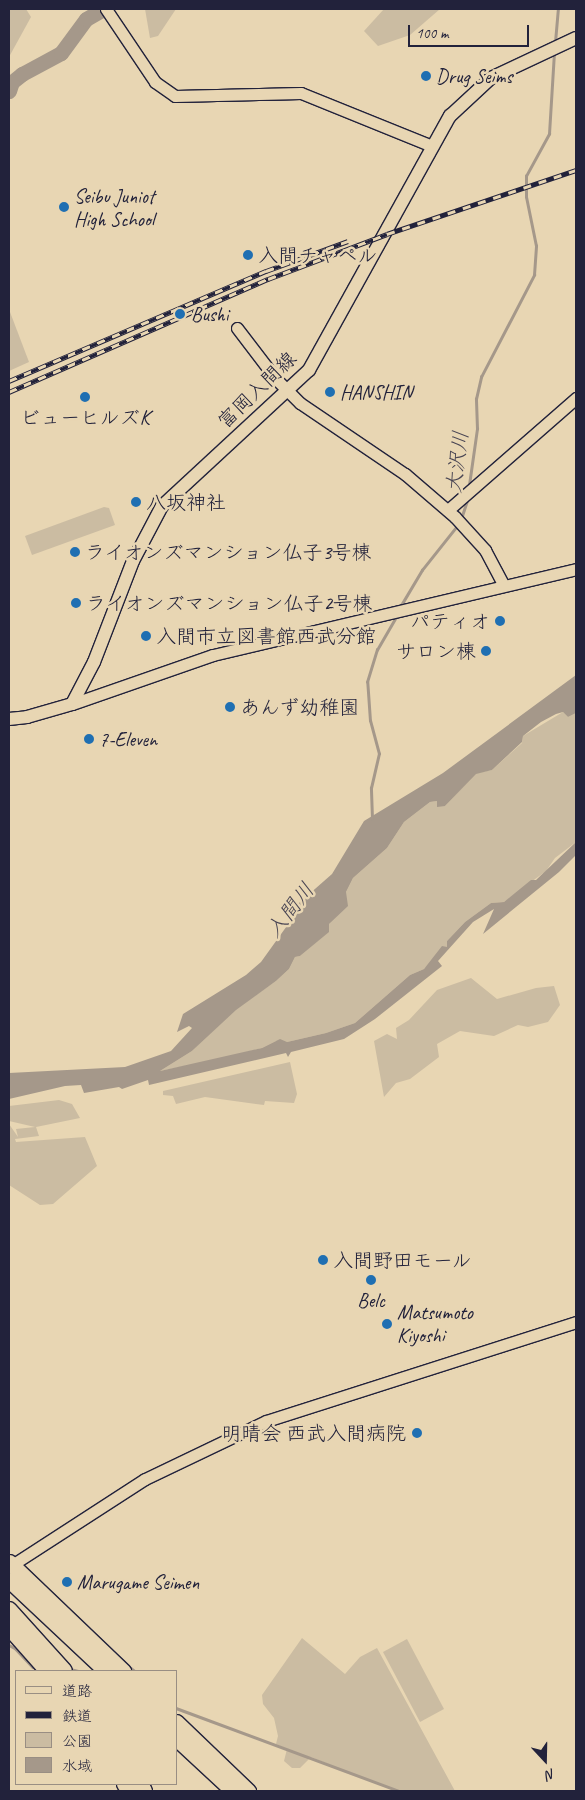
<!DOCTYPE html>
<meta charset="utf-8">
<style>
body{margin:0}
#map{position:relative;width:585px;height:1800px;overflow:hidden;background:#e8d6b3;font-family:Caveat,"Klee One",sans-serif}
div>[style]{position:absolute}
.green>*{inset:0;background:#cbbca2}
.water>*{inset:0;background:#a5988a}
.stream>*{height:2.5px;margin:-1.25px;padding:0 1.25px;transform-origin:1.25px;border-radius:1.25px;background:#a5988a}
.river>*{height:15px;margin:-7.5px;padding:0 7.5px;transform-origin:7.5px;border-radius:7.5px;background:#a5988a}
.roads{filter:drop-shadow(1px 0 #22223b) drop-shadow(-1px 0 #22223b) drop-shadow(0 1px #22223b) drop-shadow(0 -1px #22223b)}
.tertiary>*{height:11px;margin:-5.5px;padding:0 5.5px;transform-origin:5.5px;border-radius:5.5px;background:#e8d6b3}
.secondary>*{height:12px;margin:-6px;padding:0 6px;transform-origin:6px;border-radius:6px;background:#e8d6b3}
.trunk>*{height:15px;margin:-7.5px;padding:0 7.5px;transform-origin:7.5px;border-radius:7.5px;background:#e8d6b3}
.motorway>*{height:16px;margin:-8px;padding:0 8px;transform-origin:8px;border-radius:8px;background:#e8d6b3}
.rail>*{height:4.5px;margin-top:-2.25px;transform-origin:0;background:repeating-linear-gradient(90deg,#e8d6b3 0 8px,#22223b 0 16px);box-sizing:border-box;border-block:1px solid #22223b}
.dots>*{width:14px;height:14px;translate:-50% -50%;box-sizing:border-box;border:2px solid #e8d6b3;border-radius:50%}
span{translate:-50% -50%;white-space:nowrap;text-align:center;line-height:1.15;-webkit-text-stroke:5px #e8d6b3;paint-order:stroke}
.poi-label{font-size:20px;color:#22223b}
.left{translate:0 -50%;text-align:left}
.right{translate:-100% -50%;text-align:right}
.street-label{font-size:20px;color:#22223b}
.water-label{font-size:21px;color:#494553;font-style:italic}
.frame{position:absolute;inset:0;border:10px solid #22223b;pointer-events:none}
.legend{position:absolute;left:15px;top:1670px;width:162px;height:115px;box-sizing:border-box;background:#e8d6b3;border:1px solid #998e83;margin:0;padding:6px 9px;list-style:none;font-size:15px;color:#22223b}
.legend li{display:flex;align-items:center;gap:10px;height:25px}
.legend b{width:25px;border:1px solid #998e83}
.north{position:absolute;left:520px;top:1735px;width:50px;height:50px;-webkit-text-stroke:4px #e8d6b3;paint-order:stroke;rotate:159deg;font-size:14px;font-weight:700;line-height:20px;text-align:center;color:#22223b}
.north::after{content:'';display:block;margin:auto;width:18px;height:22px;background:#22223b;clip-path:polygon(50% 0,100% 100%,50% 72%,0 100%)}
.scale{position:absolute;left:408px;top:25px;width:121px;height:22px;box-sizing:border-box;border:2px solid #22223b;border-top:0;padding-left:6px;font-size:15px;line-height:18px;white-space:nowrap;color:#22223b;-webkit-text-stroke:4px #e8d6b3;paint-order:stroke}
</style>
<div id="map">
<div class="green">
<i style="clip-path:polygon(9px 9px,26px 9px,31px 17px,9px 57px)"></i>
<i style="clip-path:polygon(145px 9px,176px 9px,158px 36px,150px 38px)"></i>
<i style="clip-path:polygon(384px 9px,440px 9px,410px 35px,378px 46px,364px 31px)"></i>
<i style="clip-path:polygon(10px 312px,29px 362px,9px 371px,9px 314px)"></i>
<i style="clip-path:polygon(104px 507px,109px 508px,115px 525px,32px 555px,25px 536px)"></i>
<i style="clip-path:polygon(563px 712px,568px 717px,576px 713px,576px 842px,555px 858px,546px 871px,504px 902px,491px 903px,465px 922px,447px 941px,447px 947px,424px 969px,410px 975px,355px 1023px,326px 1033px,287px 1042px,276px 1041px,262px 1048px,220px 1059px,160px 1071px,192px 1051px,236px 1009px,276px 981px,289px 969px,295px 957px,300px 956px,328px 932px,329px 924px,346px 902px,346px 892px,353px 878px,387px 848px,404px 822px,430px 802px,437px 801px,437px 806px,445px 806px,476px 773px,492px 770px,522px 743px,523px 736px)"></i>
<i style="clip-path:polygon(471px 978px,497px 999px,536px 988px,554px 986px,560px 1005px,548px 1022px,528px 1027px,518px 1025px,494px 1036px,460px 1031px,437px 1044px,439px 1057px,410px 1079px,396px 1083px,384px 1097px,374px 1041px,387px 1034px,397px 1039px,396px 1028px,409px 1020px,437px 990px)"></i>
<i style="clip-path:polygon(290px 1062px,297px 1094px,294px 1103px,265px 1101px,264px 1105px,205px 1097px,176px 1104px,173px 1096px,163px 1095px,163px 1091px)"></i>
<i style="clip-path:polygon(59px 1100px,72px 1104px,80px 1118px,36px 1127px,39px 1136px,15px 1139px,16px 1142px,85px 1137px,97px 1166px,53px 1204px,40px 1205px,9px 1185px,9px 1124px,18px 1137px,16px 1129px,35px 1127px,9px 1121px,9px 1106px)"></i>
<i style="clip-path:polygon(302px 1638px,345px 1674px,360px 1657px,377px 1648px,455px 1791px,395px 1791px,311px 1757px,300px 1768px,292px 1768px,284px 1761px,287px 1749px,276px 1744px,278px 1736px,274px 1718px,263px 1704px,262px 1695px)"></i>
<i style="clip-path:polygon(407px 1639px,444px 1709px,420px 1722px,383px 1652px)"></i>
</div>
<div class="water">
<i style="clip-path:polygon(576px 675px,576px 713px,568px 717px,563px 712px,556px 714px,541px 722px,523px 736px,522px 742px,492px 770px,476px 774px,445px 806px,437px 807px,437px 801px,430px 802px,404px 822px,387px 848px,353px 878px,346px 892px,348px 906px,329px 924px,329px 932px,300px 956px,295px 957px,289px 969px,276px 981px,236px 1010px,192px 1051px,160px 1071px,262px 1048px,280px 1039px,287px 1042px,326px 1033px,355px 1023px,410px 975px,424px 969px,442px 946px,447px 947px,447px 941px,465px 922px,491px 903px,504px 902px,531px 880px,536px 880px,576px 842px,576px 855px,559px 872px,483px 934px,494px 909px,473px 922px,438px 961px,442px 966px,375px 1019px,344px 1039px,291px 1052px,288px 1057px,286px 1053px,149px 1085px,148px 1080px,122px 1089px,119px 1087px,84px 1093px,81px 1085px,65px 1086px,9px 1099px,9px 1073px,125px 1067px,171px 1051px,192px 1028px,189px 1026px,177px 1032px,183px 1014px,246px 975px,261px 962px,289px 923px,299px 903px,332px 874px,364px 821px,443px 773px)"></i>
</div>
<div class="stream">
<i style="left:555px;top:42px;width:33px;rotate:-85deg"></i>
<i style="left:469px;top:485px;width:57px;rotate:-81.9deg"></i>
<i style="left:477px;top:429px;width:30px;rotate:-92deg"></i>
<i style="left:476px;top:399px;width:23px;rotate:-77deg"></i>
<i style="left:481px;top:377px;width:115px;rotate:-62.5deg"></i>
<i style="left:534px;top:275px;width:29px;rotate:-86deg"></i>
<i style="left:536px;top:246px;width:50px;rotate:-101.5deg"></i>
<i style="left:526px;top:197px;width:21px;rotate:-90deg"></i>
<i style="left:526px;top:176px;width:48px;rotate:-61.3deg"></i>
<i style="left:549px;top:134px;width:81px;rotate:-86.5deg"></i>
<i style="left:461px;top:519px;width:22px;rotate:-72deg"></i>
<i style="left:400px;top:607px;width:43px;rotate:-59.3deg"></i>
<i style="left:422px;top:570px;width:56px;rotate:-51.5deg"></i>
<i style="left:372px;top:819px;width:31px;rotate:-92deg"></i>
<i style="left:371px;top:788px;width:35px;rotate:-77deg"></i>
<i style="left:379px;top:754px;width:34px;rotate:-105deg"></i>
<i style="left:370px;top:721px;width:39px;rotate:-94deg"></i>
<i style="left:367px;top:682px;width:34px;rotate:-73deg"></i>
<i style="left:377px;top:650px;width:38px;rotate:-60deg"></i>
<i style="left:9px;top:1645px;width:7px;rotate:27deg"></i>
<i style="left:15px;top:1648px;width:26px;rotate:47deg"></i>
<i style="left:122px;top:1661px;width:16px;rotate:38deg"></i>
<i style="left:70px;top:1669px;width:8px;rotate:14deg"></i>
<i style="left:176px;top:1708px;width:238px;rotate:20.4deg"></i>
</div>
<div class="river">
<i style="left:9px;top:91px;width:9px;rotate:-72deg"></i>
<i style="left:12px;top:82px;width:13px;rotate:-39deg"></i>
<i style="left:22px;top:74px;width:44px;rotate:-28.3deg"></i>
<i style="left:61px;top:53px;width:42px;rotate:-53.7deg"></i>
<i style="left:86px;top:19px;width:20px;rotate:-30deg"></i>
</div>
<div class="roads">
<div class="tertiary">
<i style="left:106px;top:9px;width:88px;rotate:56.1deg"></i>
<i style="left:155px;top:82px;width:24px;rotate:35deg"></i>
<i style="left:175px;top:96px;width:126px;rotate:-1.4deg"></i>
<i style="left:301px;top:93px;width:141px;rotate:22deg"></i>
<i style="left:237px;top:328px;width:64px;rotate:52.6deg"></i>
<i style="left:276px;top:379px;width:34px;rotate:45deg"></i>
<i style="left:300px;top:403px;width:127px;rotate:34.1deg"></i>
<i style="left:405px;top:474px;width:66px;rotate:40.7deg"></i>
<i style="left:455px;top:517px;width:45px;rotate:47.7deg"></i>
<i style="left:485px;top:550px;width:38px;rotate:62deg"></i>
<i style="left:448px;top:510px;width:170px;rotate:-41.2deg"></i>
<i style="left:72px;top:704px;width:149px;rotate:-19.2deg"></i>
<i style="left:213px;top:655px;width:373px;rotate:-13.3deg"></i>
<i style="left:12px;top:1565px;width:158px;rotate:-32.9deg"></i>
<i style="left:145px;top:1479px;width:134px;rotate:-25.6deg"></i>
<i style="left:266px;top:1421px;width:325px;rotate:-17.7deg"></i>
</div>
<div class="secondary">
<i style="left:9px;top:719px;width:18px;rotate:-6deg"></i>
<i style="left:27px;top:717px;width:47px;rotate:-16.1deg"></i>
<i style="left:72px;top:704px;width:47px;rotate:-62.4deg"></i>
<i style="left:94px;top:662px;width:108px;rotate:-68.9deg"></i>
<i style="left:133px;top:561px;width:62px;rotate:-62.2deg"></i>
<i style="left:162px;top:506px;width:200px;rotate:-42.8deg"></i>
<i style="left:309px;top:370px;width:291px;rotate:-61deg"></i>
<i style="left:450px;top:116px;width:56px;rotate:-42.8deg"></i>
<i style="left:491px;top:78px;width:94px;rotate:-25.2deg"></i>
</div>
<div class="trunk">
<i style="left:9px;top:1562px;width:158px;rotate:43.7deg"></i>
<i style="left:9px;top:1580px;width:133px;rotate:43.2deg"></i>
<i style="left:176px;top:1722px;width:100px;rotate:43.8deg"></i>
<i style="left:176px;top:1738px;width:78px;rotate:42.9deg"></i>
</div>
<div class="motorway">
<i style="left:9px;top:1610px;width:82px;rotate:48deg"></i>
<i style="left:9px;top:1627px;width:59px;rotate:48.4deg"></i>
<i style="left:125px;top:1784px;width:9px;rotate:54deg"></i>
<i style="left:140px;top:1784px;width:8px;rotate:60deg"></i>
</div>
</div>
<div class="rail">
<i style="left:9px;top:381px;width:280px;rotate:-23.2deg"></i>
<i style="left:266px;top:271px;width:87px;rotate:-20.1deg"></i>
<i style="left:9px;top:392px;width:283px;rotate:-23.6deg"></i>
<i style="left:268px;top:279px;width:127px;rotate:-20.7deg"></i>
<i style="left:387px;top:234px;width:200px;rotate:-18.7deg"></i>
</div>
<div class="dots">
<i style="left:426px;top:76px;background:#1f6fb2"></i>
<i style="left:64px;top:207px;background:#1f6fb2"></i>
<i style="left:248px;top:255px;background:#1f6fb2"></i>
<i style="left:180px;top:314px;background:#1f6fb2"></i>
<i style="left:330px;top:392px;background:#1f6fb2"></i>
<i style="left:85px;top:397px;background:#1f6fb2"></i>
<i style="left:136px;top:502px;background:#1f6fb2"></i>
<i style="left:75px;top:552px;background:#1f6fb2"></i>
<i style="left:76px;top:603px;background:#1f6fb2"></i>
<i style="left:500px;top:621px;background:#1f6fb2"></i>
<i style="left:146px;top:636px;background:#1f6fb2"></i>
<i style="left:486px;top:651px;background:#1f6fb2"></i>
<i style="left:230px;top:707px;background:#1f6fb2"></i>
<i style="left:89px;top:739px;background:#1f6fb2"></i>
<i style="left:323px;top:1260px;background:#1f6fb2"></i>
<i style="left:371px;top:1280px;background:#1f6fb2"></i>
<i style="left:387px;top:1324px;background:#1f6fb2"></i>
<i style="left:417px;top:1433px;background:#1f6fb2"></i>
<i style="left:67px;top:1582px;background:#1f6fb2"></i>
</div>
<div class="poi-label">
<span class="left" style="left:436px;top:76px">Drug Seims</span>
<span class="left" style="left:74px;top:208px">Seibu Juniot<br>High School</span>
<span class="left" style="left:258px;top:255px">入間チャペル</span>
<span class="left" style="left:191px;top:314px">Bushi</span>
<span class="left" style="left:340px;top:392px">HANSHIN</span>
<span style="left:85px;top:417px">ビューヒルズK</span>
<span class="left" style="left:146px;top:502px">八坂神社</span>
<span class="left" style="left:85px;top:552px">ライオンズマンション仏子3号棟</span>
<span class="left" style="left:86px;top:603px">ライオンズマンション仏子2号棟</span>
<span class="right" style="left:490px;top:621px">パティオ</span>
<span class="left" style="left:156px;top:636px">入間市立図書館西武分館</span>
<span class="right" style="left:476px;top:651px">サロン棟</span>
<span class="left" style="left:240px;top:707px">あんず幼稚園</span>
<span class="left" style="left:99px;top:739px">7-Eleven</span>
<span class="left" style="left:333px;top:1260px">入間野田モール</span>
<span style="left:371px;top:1300px">Belc</span>
<span class="left" style="left:397px;top:1324px">Matsumoto<br>Kiyoshi</span>
<span class="right" style="left:406px;top:1433px">明晴会 西武入間病院</span>
<span class="left" style="left:77px;top:1582px">Marugame Seimen</span>
</div>
<div class="street-label">
<span style="left:257px;top:390px;rotate:-44deg">富岡入間線</span>
</div>
<div class="water-label">
<span style="left:457px;top:462px;rotate:-83deg">大沢川</span>
<span style="left:290px;top:910px;rotate:-52deg">入間川</span>
</div>
<div class="frame"></div>
<ul class="legend">
<li><b style="height:6px;background:#e8d6b3"></b>道路</li>
<li><b style="height:6px;background:#22223b"></b>鉄道</li>
<li><b style="height:14px;background:#cbbca2"></b>公園</li>
<li><b style="height:14px;background:#a5988a"></b>水域</li>
</ul>
<div class="north">N</div>
<div class="scale">100 m</div>
</div>
